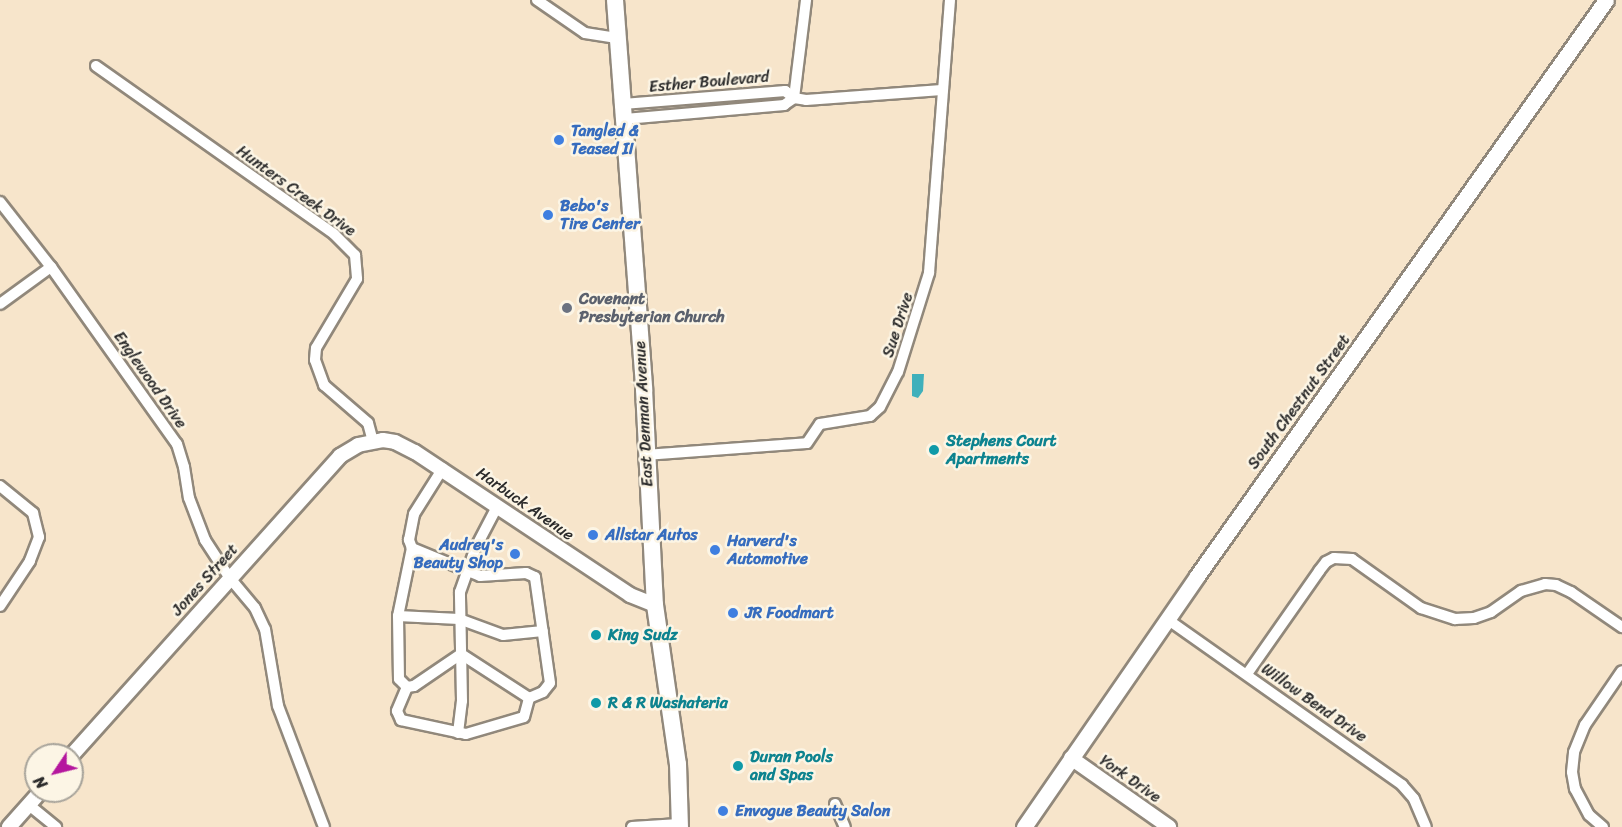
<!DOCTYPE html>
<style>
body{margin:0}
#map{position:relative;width:1622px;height:827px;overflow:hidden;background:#f7e5cb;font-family:Sriracha,sans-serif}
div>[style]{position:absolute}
.water>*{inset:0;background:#40b0bb}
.roads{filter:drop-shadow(2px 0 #91887b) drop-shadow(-2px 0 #91887b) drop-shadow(0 2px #91887b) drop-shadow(0 -2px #91887b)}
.minor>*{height:10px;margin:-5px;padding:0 5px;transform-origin:5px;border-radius:5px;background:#fff}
.tertiary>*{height:14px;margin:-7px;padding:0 7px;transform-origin:7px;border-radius:7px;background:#fff}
.secondary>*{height:15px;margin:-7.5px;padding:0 7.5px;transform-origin:7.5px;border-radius:7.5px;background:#fff}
.primary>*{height:16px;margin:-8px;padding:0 8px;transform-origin:8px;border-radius:8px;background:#fff}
.dots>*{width:16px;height:16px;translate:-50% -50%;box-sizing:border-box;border:3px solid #fcf5e5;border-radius:50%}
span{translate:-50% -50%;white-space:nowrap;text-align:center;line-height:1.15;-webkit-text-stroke:5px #fcf5e5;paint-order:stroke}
.street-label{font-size:16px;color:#2b2b2b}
.shop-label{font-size:16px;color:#366cbe;font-weight:700}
.left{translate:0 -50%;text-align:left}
.right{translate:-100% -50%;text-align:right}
.worship-label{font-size:16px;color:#5b616d;font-weight:700}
.culture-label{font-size:16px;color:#0d838f;font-weight:700}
.north{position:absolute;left:24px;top:743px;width:60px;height:60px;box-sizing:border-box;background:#fcf5e5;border:2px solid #a8a49b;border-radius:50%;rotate:235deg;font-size:16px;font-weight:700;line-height:24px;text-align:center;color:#2b2b2b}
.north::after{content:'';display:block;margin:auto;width:21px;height:27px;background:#b5179e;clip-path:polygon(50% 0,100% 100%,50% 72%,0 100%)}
</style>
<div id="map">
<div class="water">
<i style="clip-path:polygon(912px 374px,924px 374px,923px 391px,918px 398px,912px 396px)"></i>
</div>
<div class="roads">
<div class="minor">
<i style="left:537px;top:0;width:58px;rotate:34.5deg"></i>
<i style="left:585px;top:33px;width:32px;rotate:9deg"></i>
<i style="left:96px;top:66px;width:291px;rotate:35.2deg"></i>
<i style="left:334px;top:234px;width:30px;rotate:45deg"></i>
<i style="left:355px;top:255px;width:24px;rotate:85deg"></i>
<i style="left:357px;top:279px;width:80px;rotate:120.7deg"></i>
<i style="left:316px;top:348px;width:12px;rotate:95deg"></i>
<i style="left:315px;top:360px;width:27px;rotate:70deg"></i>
<i style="left:324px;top:385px;width:58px;rotate:40.8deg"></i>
<i style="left:368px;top:423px;width:20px;rotate:75deg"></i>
<i style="left:794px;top:98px;width:99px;rotate:-83deg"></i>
<i style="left:623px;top:104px;width:163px;rotate:-4.6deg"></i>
<i style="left:785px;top:91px;width:11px;rotate:38deg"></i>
<i style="left:794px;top:98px;width:12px;rotate:9deg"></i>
<i style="left:806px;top:100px;width:136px;rotate:-4.2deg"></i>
<i style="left:625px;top:119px;width:160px;rotate:-5deg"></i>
<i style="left:784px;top:105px;width:12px;rotate:-35deg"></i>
<i style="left:0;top:202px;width:83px;rotate:51.9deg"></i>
<i style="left:51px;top:267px;width:217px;rotate:54.6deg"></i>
<i style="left:177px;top:444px;width:24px;rotate:73deg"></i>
<i style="left:184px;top:467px;width:31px;rotate:81deg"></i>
<i style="left:189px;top:498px;width:45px;rotate:69.1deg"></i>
<i style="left:205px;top:540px;width:44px;rotate:57deg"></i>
<i style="left:229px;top:577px;width:40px;rotate:50deg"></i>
<i style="left:255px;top:608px;width:23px;rotate:65deg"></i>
<i style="left:265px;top:629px;width:78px;rotate:80.4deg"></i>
<i style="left:278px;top:706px;width:129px;rotate:69.2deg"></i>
<i style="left:0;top:304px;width:63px;rotate:-36deg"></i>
<i style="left:645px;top:455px;width:162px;rotate:-4.2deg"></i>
<i style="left:807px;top:443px;width:23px;rotate:-56deg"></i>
<i style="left:820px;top:424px;width:51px;rotate:-9.1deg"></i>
<i style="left:870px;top:416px;width:13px;rotate:-42deg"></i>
<i style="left:880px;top:407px;width:39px;rotate:-63deg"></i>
<i style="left:898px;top:372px;width:104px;rotate:-72.6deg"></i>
<i style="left:929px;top:273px;width:274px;rotate:-85.6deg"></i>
<i style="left:0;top:486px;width:43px;rotate:39.3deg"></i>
<i style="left:33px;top:513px;width:25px;rotate:76deg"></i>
<i style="left:39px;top:537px;width:26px;rotate:111deg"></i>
<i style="left:30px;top:561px;width:54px;rotate:123.7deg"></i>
<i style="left:412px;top:548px;width:69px;rotate:101.6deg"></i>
<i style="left:398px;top:616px;width:61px;rotate:2.8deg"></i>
<i style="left:459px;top:619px;width:47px;rotate:20deg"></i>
<i style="left:503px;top:635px;width:40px;rotate:-5.7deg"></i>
<i style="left:398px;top:616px;width:63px;rotate:89.1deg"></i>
<i style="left:399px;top:679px;width:11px;rotate:45deg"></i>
<i style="left:1167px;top:619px;width:288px;rotate:35.2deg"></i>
<i style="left:1402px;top:785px;width:18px;rotate:49deg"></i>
<i style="left:1414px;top:799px;width:30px;rotate:67deg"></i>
<i style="left:461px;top:654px;width:81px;rotate:32.9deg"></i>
<i style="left:1247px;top:674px;width:126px;rotate:-55deg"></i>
<i style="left:1319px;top:571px;width:11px;rotate:-52deg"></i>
<i style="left:1326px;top:562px;width:9px;rotate:-27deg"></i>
<i style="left:1334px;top:558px;width:18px;rotate:3deg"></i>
<i style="left:1352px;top:559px;width:85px;rotate:35.4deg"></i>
<i style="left:1421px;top:608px;width:36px;rotate:18deg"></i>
<i style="left:1455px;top:619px;width:19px;rotate:-3deg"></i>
<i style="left:1474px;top:618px;width:18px;rotate:-19deg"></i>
<i style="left:1491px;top:612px;width:37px;rotate:-35deg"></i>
<i style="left:1521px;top:591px;width:25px;rotate:-16deg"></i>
<i style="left:1545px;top:584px;width:11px;rotate:5deg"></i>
<i style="left:1556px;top:585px;width:17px;rotate:25deg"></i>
<i style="left:1571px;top:592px;width:62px;rotate:34.5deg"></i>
<i style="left:407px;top:687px;width:26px;rotate:113deg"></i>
<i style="left:397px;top:711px;width:10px;rotate:66deg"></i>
<i style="left:401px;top:720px;width:66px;rotate:12.2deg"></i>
<i style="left:466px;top:734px;width:60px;rotate:-16.3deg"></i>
<i style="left:524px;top:717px;width:20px;rotate:-75deg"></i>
<i style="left:529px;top:698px;width:15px;rotate:-23deg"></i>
<i style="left:543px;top:692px;width:11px;rotate:-52deg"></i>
<i style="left:550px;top:683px;width:107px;rotate:-98.1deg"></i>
<i style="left:535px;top:577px;width:10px;rotate:-156deg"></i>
<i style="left:526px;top:573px;width:46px;rotate:176.3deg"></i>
<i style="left:480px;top:576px;width:74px;rotate:-157.6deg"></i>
<i style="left:412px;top:548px;width:9px;rotate:-111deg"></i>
<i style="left:409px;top:540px;width:26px;rotate:-79deg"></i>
<i style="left:414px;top:514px;width:54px;rotate:-57.8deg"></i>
<i style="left:407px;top:687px;width:7px;rotate:-8deg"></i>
<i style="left:414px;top:686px;width:57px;rotate:-34.2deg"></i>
<i style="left:458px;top:733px;width:32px;rotate:-83deg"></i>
<i style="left:462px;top:701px;width:109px;rotate:-91.1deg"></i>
<i style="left:460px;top:592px;width:48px;rotate:-70.4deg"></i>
<i style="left:476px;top:547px;width:47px;rotate:-62.4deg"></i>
<i style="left:835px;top:804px;width:25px;rotate:67deg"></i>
<i style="left:29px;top:805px;width:35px;rotate:39deg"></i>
<i style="left:632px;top:827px;width:47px;rotate:-3.7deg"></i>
<i style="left:1603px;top:827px;width:18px;rotate:-139deg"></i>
<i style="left:1589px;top:815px;width:30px;rotate:-118deg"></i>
<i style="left:1575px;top:789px;width:17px;rotate:-100deg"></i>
<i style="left:1572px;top:772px;width:20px;rotate:-84deg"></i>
<i style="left:1574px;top:752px;width:29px;rotate:-68deg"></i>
<i style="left:1585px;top:725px;width:65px;rotate:-55.6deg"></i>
</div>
<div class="tertiary">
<i style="left:72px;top:755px;width:402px;rotate:-48.1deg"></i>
<i style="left:340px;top:456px;width:21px;rotate:-31deg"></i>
<i style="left:358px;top:445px;width:25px;rotate:-11deg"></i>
<i style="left:383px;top:440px;width:12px;rotate:9deg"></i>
<i style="left:395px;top:442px;width:22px;rotate:27deg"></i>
<i style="left:415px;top:452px;width:258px;rotate:33.6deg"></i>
<i style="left:630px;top:595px;width:27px;rotate:22deg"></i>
<i style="left:1071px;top:758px;width:120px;rotate:35.1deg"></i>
<i style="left:9px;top:827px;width:48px;rotate:-48.4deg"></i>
</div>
<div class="secondary">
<i style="left:1024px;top:827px;width:305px;rotate:-55.4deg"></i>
<i style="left:1197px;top:576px;width:706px;rotate:-54.62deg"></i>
</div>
<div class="primary">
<i style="left:615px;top:0;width:390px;rotate:85.7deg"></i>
<i style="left:644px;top:389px;width:216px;rotate:87.1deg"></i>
<i style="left:655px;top:605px;width:161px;rotate:81.8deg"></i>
<i style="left:678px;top:764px;width:63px;rotate:88.2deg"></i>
</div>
</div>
<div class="dots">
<i style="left:559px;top:140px;background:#3f7fe0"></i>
<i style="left:548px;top:215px;background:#3f7fe0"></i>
<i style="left:567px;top:308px;background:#6b7280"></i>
<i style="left:934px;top:450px;background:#0f9aa8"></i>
<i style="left:593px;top:535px;background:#3f7fe0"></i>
<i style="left:715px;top:550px;background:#3f7fe0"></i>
<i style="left:515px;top:554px;background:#3f7fe0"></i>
<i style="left:733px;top:613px;background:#3f7fe0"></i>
<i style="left:596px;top:635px;background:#0f9aa8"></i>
<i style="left:596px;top:703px;background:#0f9aa8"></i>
<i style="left:738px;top:766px;background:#0f9aa8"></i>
<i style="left:723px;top:811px;background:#3f7fe0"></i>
</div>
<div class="street-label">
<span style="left:709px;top:82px;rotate:-5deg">Esther Boulevard</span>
<span style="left:296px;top:191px;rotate:36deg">Hunters Creek Drive</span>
<span style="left:898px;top:325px;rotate:-72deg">Sue Drive</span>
<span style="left:150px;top:380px;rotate:55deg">Englewood Drive</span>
<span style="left:1299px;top:402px;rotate:-54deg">South Chestnut Street</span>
<span style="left:644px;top:414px;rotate:-93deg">East Denman Avenue</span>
<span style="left:525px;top:504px;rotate:35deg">Harbuck Avenue</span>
<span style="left:205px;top:580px;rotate:-48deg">Jones Street</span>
<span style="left:1314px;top:703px;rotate:35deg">Willow Bend Drive</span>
<span style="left:1130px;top:779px;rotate:35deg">York Drive</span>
</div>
<div class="shop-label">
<span class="left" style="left:571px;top:140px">Tangled &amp;<br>Teased II</span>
<span class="left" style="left:560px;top:215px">Bebo's<br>Tire Center</span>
<span class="left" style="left:605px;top:535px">Allstar Autos</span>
<span class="left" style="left:727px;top:550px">Harverd's<br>Automotive</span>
<span class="right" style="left:503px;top:554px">Audrey's<br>Beauty Shop</span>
<span class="left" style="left:745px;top:613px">JR Foodmart</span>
<span class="left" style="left:735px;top:811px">Envogue Beauty Salon</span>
</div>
<div class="worship-label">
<span class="left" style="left:579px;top:308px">Covenant<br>Presbyterian Church</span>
</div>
<div class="culture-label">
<span class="left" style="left:946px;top:450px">Stephens Court<br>Apartments</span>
<span class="left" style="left:608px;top:635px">King Sudz</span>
<span class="left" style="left:608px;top:703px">R &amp; R Washateria</span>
<span class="left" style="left:750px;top:766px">Duran Pools<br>and Spas</span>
</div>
<div class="north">N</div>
</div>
